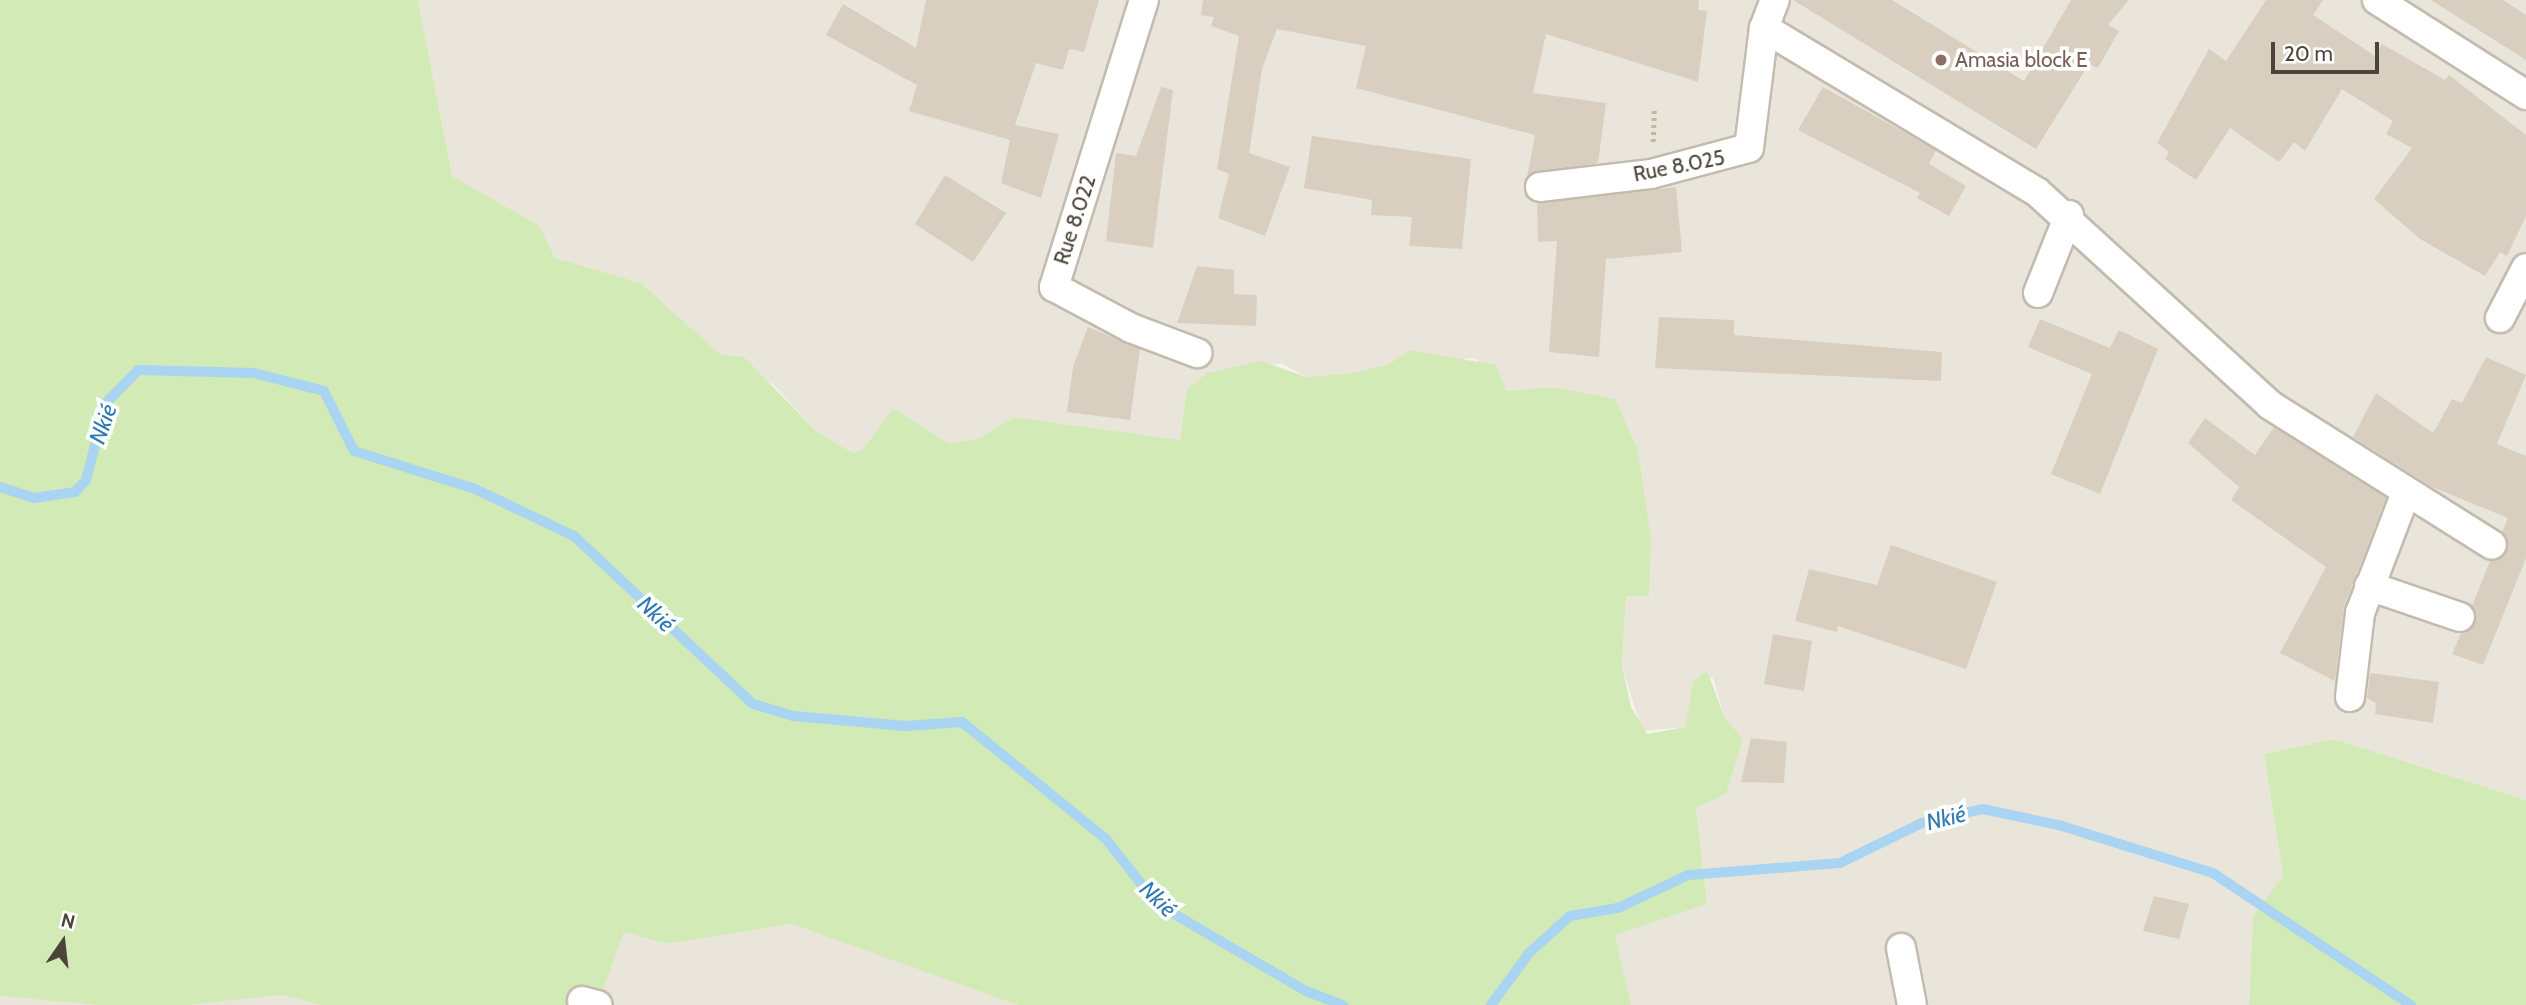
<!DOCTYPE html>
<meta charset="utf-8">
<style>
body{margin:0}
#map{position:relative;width:2526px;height:1005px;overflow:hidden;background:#f6f3ec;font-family:Cabin,sans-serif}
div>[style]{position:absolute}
.residential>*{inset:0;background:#eae5da}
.green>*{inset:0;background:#d2eab5}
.stream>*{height:10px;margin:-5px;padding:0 5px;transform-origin:5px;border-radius:5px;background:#a9d4f2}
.building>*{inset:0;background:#d8cfc1}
.path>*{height:4.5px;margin-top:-2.25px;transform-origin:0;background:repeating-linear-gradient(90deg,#c4b79f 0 3.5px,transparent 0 7px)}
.roads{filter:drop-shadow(2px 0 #c2bbae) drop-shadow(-2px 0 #c2bbae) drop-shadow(0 2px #c2bbae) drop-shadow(0 -2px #c2bbae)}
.minor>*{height:28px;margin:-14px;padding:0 14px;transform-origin:14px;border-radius:14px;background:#fff}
.dots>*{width:19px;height:19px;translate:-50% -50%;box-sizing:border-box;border:4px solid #fff;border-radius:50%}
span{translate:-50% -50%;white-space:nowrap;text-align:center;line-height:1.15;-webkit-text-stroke:7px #fff;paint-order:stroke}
.education-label{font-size:21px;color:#785e54}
.left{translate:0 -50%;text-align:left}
.street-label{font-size:21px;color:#4b4439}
.water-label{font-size:23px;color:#2e7ab2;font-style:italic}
.north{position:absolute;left:28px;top:907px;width:70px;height:70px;-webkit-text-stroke:5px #fff;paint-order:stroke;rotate:14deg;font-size:19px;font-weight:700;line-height:28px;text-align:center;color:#4b4439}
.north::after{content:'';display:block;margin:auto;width:24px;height:32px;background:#4b4439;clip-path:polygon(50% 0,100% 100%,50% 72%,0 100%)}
.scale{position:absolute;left:2271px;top:42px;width:108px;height:32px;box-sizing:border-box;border:4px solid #4b4439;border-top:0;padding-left:9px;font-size:21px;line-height:24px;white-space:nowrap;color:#4b4439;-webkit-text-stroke:5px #fff;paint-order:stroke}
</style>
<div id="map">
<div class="residential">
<i style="clip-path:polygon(418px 0,2526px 0,2526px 800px,2334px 739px,2264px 754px,2283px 876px,2253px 916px,2249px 1005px,1631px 1005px,1615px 935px,1707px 904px,1696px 808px,1726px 794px,1743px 739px,1725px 718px,1713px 678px,1693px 682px,1685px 727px,1642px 731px,1622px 666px,1626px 596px,1553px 387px,1506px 391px,1475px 358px,1448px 360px,1410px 350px,1389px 364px,1353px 373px,1307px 377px,1281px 363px,1187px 389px,1180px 440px,1015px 417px,979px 438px,949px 445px,893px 408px,863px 449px,853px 453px,816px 431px,773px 384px,721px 355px,641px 283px,555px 258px,540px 226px,452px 176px)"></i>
<i style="clip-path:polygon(792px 924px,803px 925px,1018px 1005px,598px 1005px,624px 932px,666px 944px)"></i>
<i style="clip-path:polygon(282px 995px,321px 1005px,189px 1005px)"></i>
<i style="clip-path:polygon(0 996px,97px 1005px,0 1005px)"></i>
</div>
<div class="green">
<i style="clip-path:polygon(0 0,418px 0,452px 176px,540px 226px,555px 258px,641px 283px,721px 355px,744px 357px,816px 431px,853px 453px,863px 449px,893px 408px,949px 444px,979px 438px,1015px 417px,1180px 440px,1187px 389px,1207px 373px,1261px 361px,1307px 377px,1353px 373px,1389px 364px,1410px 350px,1496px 365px,1506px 391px,1553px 387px,1615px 399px,1638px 451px,1651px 540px,1649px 596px,1626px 596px,1622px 666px,1631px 707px,1647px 734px,1685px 727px,1693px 682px,1707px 671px,1725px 718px,1743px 739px,1726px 794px,1696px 808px,1707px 904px,1615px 935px,1631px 1005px,1018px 1005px,792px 924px,666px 944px,624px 932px,598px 1005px,321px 1005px,282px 995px,189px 1005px,97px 1005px,0 996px)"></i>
<i style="clip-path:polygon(2334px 739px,2526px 800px,2526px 1005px,2249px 1005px,2253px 916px,2283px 876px,2264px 754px)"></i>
</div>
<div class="stream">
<i style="left:0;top:487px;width:36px;rotate:18deg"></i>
<i style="left:34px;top:498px;width:41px;rotate:-8.3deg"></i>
<i style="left:75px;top:492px;width:16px;rotate:-47deg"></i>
<i style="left:86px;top:480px;width:80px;rotate:-75.4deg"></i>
<i style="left:106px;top:403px;width:46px;rotate:-45.9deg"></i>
<i style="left:138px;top:370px;width:116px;rotate:1.5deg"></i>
<i style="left:254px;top:373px;width:72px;rotate:14.4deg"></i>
<i style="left:324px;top:391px;width:67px;rotate:63.4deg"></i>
<i style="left:354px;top:451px;width:127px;rotate:17.4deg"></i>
<i style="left:475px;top:489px;width:110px;rotate:25.4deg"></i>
<i style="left:574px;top:536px;width:245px;rotate:43.2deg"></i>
<i style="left:753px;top:704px;width:42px;rotate:16.7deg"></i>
<i style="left:793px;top:716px;width:113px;rotate:5.1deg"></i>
<i style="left:906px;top:726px;width:56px;rotate:-4.1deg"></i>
<i style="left:962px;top:722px;width:186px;rotate:39.1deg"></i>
<i style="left:1106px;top:839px;width:83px;rotate:51.9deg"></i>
<i style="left:1157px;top:904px;width:173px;rotate:30.3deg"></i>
<i style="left:1306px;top:991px;width:40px;rotate:21deg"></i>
<i style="left:1491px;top:1005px;width:64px;rotate:-53.8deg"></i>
<i style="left:1529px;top:953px;width:55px;rotate:-42.1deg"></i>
<i style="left:1570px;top:916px;width:49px;rotate:-9.5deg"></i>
<i style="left:1618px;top:908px;width:77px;rotate:-25.2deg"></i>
<i style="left:1688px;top:875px;width:152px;rotate:-4.5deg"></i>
<i style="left:1840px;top:863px;width:91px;rotate:-26deg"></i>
<i style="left:1922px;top:823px;width:63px;rotate:-12.9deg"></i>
<i style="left:1983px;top:809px;width:81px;rotate:12.1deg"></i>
<i style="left:2062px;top:826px;width:158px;rotate:17.3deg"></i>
<i style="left:2213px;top:873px;width:238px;rotate:33.7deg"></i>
</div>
<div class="building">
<i style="clip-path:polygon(926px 0,1099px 0,1084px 52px,1069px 49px,1063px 70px,1036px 63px,1015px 125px,1059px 134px,1041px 198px,1001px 183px,1010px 140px,909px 111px,917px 85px,826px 35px,843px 4px,916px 48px)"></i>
<i style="clip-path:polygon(1203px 0,1699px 0,1698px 10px,1707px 11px,1698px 82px,1546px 34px,1533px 93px,1606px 103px,1598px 163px,1527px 177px,1535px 135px,1356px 88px,1366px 46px,1277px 29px,1262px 69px,1249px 153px,1290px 167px,1265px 236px,1218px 218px,1229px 174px,1217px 169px,1239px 36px,1211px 26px,1214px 17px,1201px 15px)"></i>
<i style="clip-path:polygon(1793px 0,1892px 0,2024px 81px,2071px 0,2129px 0,2108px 25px,2119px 31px,2098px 68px,2089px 64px,2036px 149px)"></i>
<i style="clip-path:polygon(2266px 0,2323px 0,2313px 15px,2375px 56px,2382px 44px,2445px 80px,2449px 75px,2526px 135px,2526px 216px,2507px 256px,2500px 252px,2485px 276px,2420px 239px,2374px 199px,2412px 148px,2386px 134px,2393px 121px,2342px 89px,2305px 151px,2294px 142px,2279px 162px,2230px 128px,2196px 180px,2165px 159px,2169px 152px,2157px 143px,2209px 49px,2226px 61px)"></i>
<i style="clip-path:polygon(2431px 0,2503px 0,2526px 15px,2526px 60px)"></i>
<i style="clip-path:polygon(1161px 87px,1173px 90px,1153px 248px,1106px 241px,1116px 153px,1136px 156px)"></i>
<i style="clip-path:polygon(1823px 87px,1936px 150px,1929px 164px,1966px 186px,1949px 216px,1917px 198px,1920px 193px,1798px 130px)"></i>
<i style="clip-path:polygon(1312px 136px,1471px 159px,1462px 249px,1409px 246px,1412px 217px,1371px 215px,1372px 200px,1304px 188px)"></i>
<i style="clip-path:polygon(945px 175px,1006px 213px,973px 262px,915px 224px)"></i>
<i style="clip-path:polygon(1676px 187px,1682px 252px,1606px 259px,1599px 357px,1549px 352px,1557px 241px,1538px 242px,1537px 203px)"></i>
<i style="clip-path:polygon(1197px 266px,1234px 270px,1234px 294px,1257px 295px,1256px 326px,1177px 323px)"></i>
<i style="clip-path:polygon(1659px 317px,1734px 320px,1734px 335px,1942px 352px,1941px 381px,1655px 368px)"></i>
<i style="clip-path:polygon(2040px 319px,2110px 348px,2119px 330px,2158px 349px,2100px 494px,2051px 474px,2092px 374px,2028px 347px)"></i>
<i style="clip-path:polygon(1088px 327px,1140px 349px,1130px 420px,1067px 412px,1073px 367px)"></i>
<i style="clip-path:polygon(2486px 357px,2526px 375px,2497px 444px,2526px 456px,2526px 558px,2483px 665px,2452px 654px,2461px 633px,2475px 623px,2472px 606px,2490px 561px,2506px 553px,2502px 532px,2508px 518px,2432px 487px,2353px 437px,2376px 393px,2433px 433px,2452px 399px,2462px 403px)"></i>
<i style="clip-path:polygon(2205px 418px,2255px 455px,2274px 427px,2386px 498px,2344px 607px,2335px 681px,2280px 653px,2326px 567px,2231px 500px,2239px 487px,2188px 443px)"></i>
<i style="clip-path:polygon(1891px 545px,1997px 582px,1966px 669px,1838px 626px,1837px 632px,1795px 621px,1809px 569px,1877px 585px)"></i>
<i style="clip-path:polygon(1773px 634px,1812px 641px,1804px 691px,1764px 684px)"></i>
<i style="clip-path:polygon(2370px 673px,2439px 682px,2433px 723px,2375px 714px,2376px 703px,2367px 698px)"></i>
<i style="clip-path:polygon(1751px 738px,1787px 742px,1784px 783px,1741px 782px)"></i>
<i style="clip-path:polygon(2154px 896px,2189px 904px,2179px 939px,2143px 931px)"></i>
</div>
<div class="path">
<i style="left:1653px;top:142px;width:35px;rotate:-88deg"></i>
</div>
<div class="roads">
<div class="minor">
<i style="left:1144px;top:0;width:301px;rotate:107.4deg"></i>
<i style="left:1054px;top:287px;width:87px;rotate:28deg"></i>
<i style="left:1131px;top:328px;width:71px;rotate:20.7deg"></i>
<i style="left:2377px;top:0;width:177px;rotate:32.5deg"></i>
<i style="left:1764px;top:28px;width:318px;rotate:31deg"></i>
<i style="left:2037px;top:192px;width:316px;rotate:42.4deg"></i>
<i style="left:2270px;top:405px;width:262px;rotate:32.2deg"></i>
<i style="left:1540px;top:187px;width:112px;rotate:-6.7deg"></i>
<i style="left:1651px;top:174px;width:101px;rotate:-14.9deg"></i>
<i style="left:1749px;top:148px;width:121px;rotate:-82.9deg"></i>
<i style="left:1764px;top:28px;width:30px;rotate:-69deg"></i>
<i style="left:2038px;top:293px;width:84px;rotate:-68.3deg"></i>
<i style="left:2500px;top:318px;width:56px;rotate:-62.5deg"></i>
<i style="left:2369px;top:586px;width:96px;rotate:18.8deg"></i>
<i style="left:2350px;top:697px;width:85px;rotate:-83.2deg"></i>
<i style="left:2360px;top:613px;width:126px;rotate:-69.1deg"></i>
<i style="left:1901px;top:948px;width:58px;rotate:79.1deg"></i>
<i style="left:582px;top:1001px;width:16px;rotate:15deg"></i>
</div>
</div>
<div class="dots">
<i style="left:1941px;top:60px;background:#8d6e63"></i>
</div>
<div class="education-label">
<span class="left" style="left:1955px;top:60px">Amasia block E</span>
</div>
<div class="street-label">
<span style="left:1679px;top:166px;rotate:-11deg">Rue 8.025</span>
<span style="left:1075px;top:220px;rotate:-72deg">Rue 8.022</span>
</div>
<div class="water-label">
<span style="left:103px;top:424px;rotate:-71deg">Nkié</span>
<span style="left:656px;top:614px;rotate:43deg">Nkié</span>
<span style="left:1946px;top:818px;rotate:-14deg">Nkié</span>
<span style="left:1158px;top:899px;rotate:44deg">Nkié</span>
</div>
<div class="north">N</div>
<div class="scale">20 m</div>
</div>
